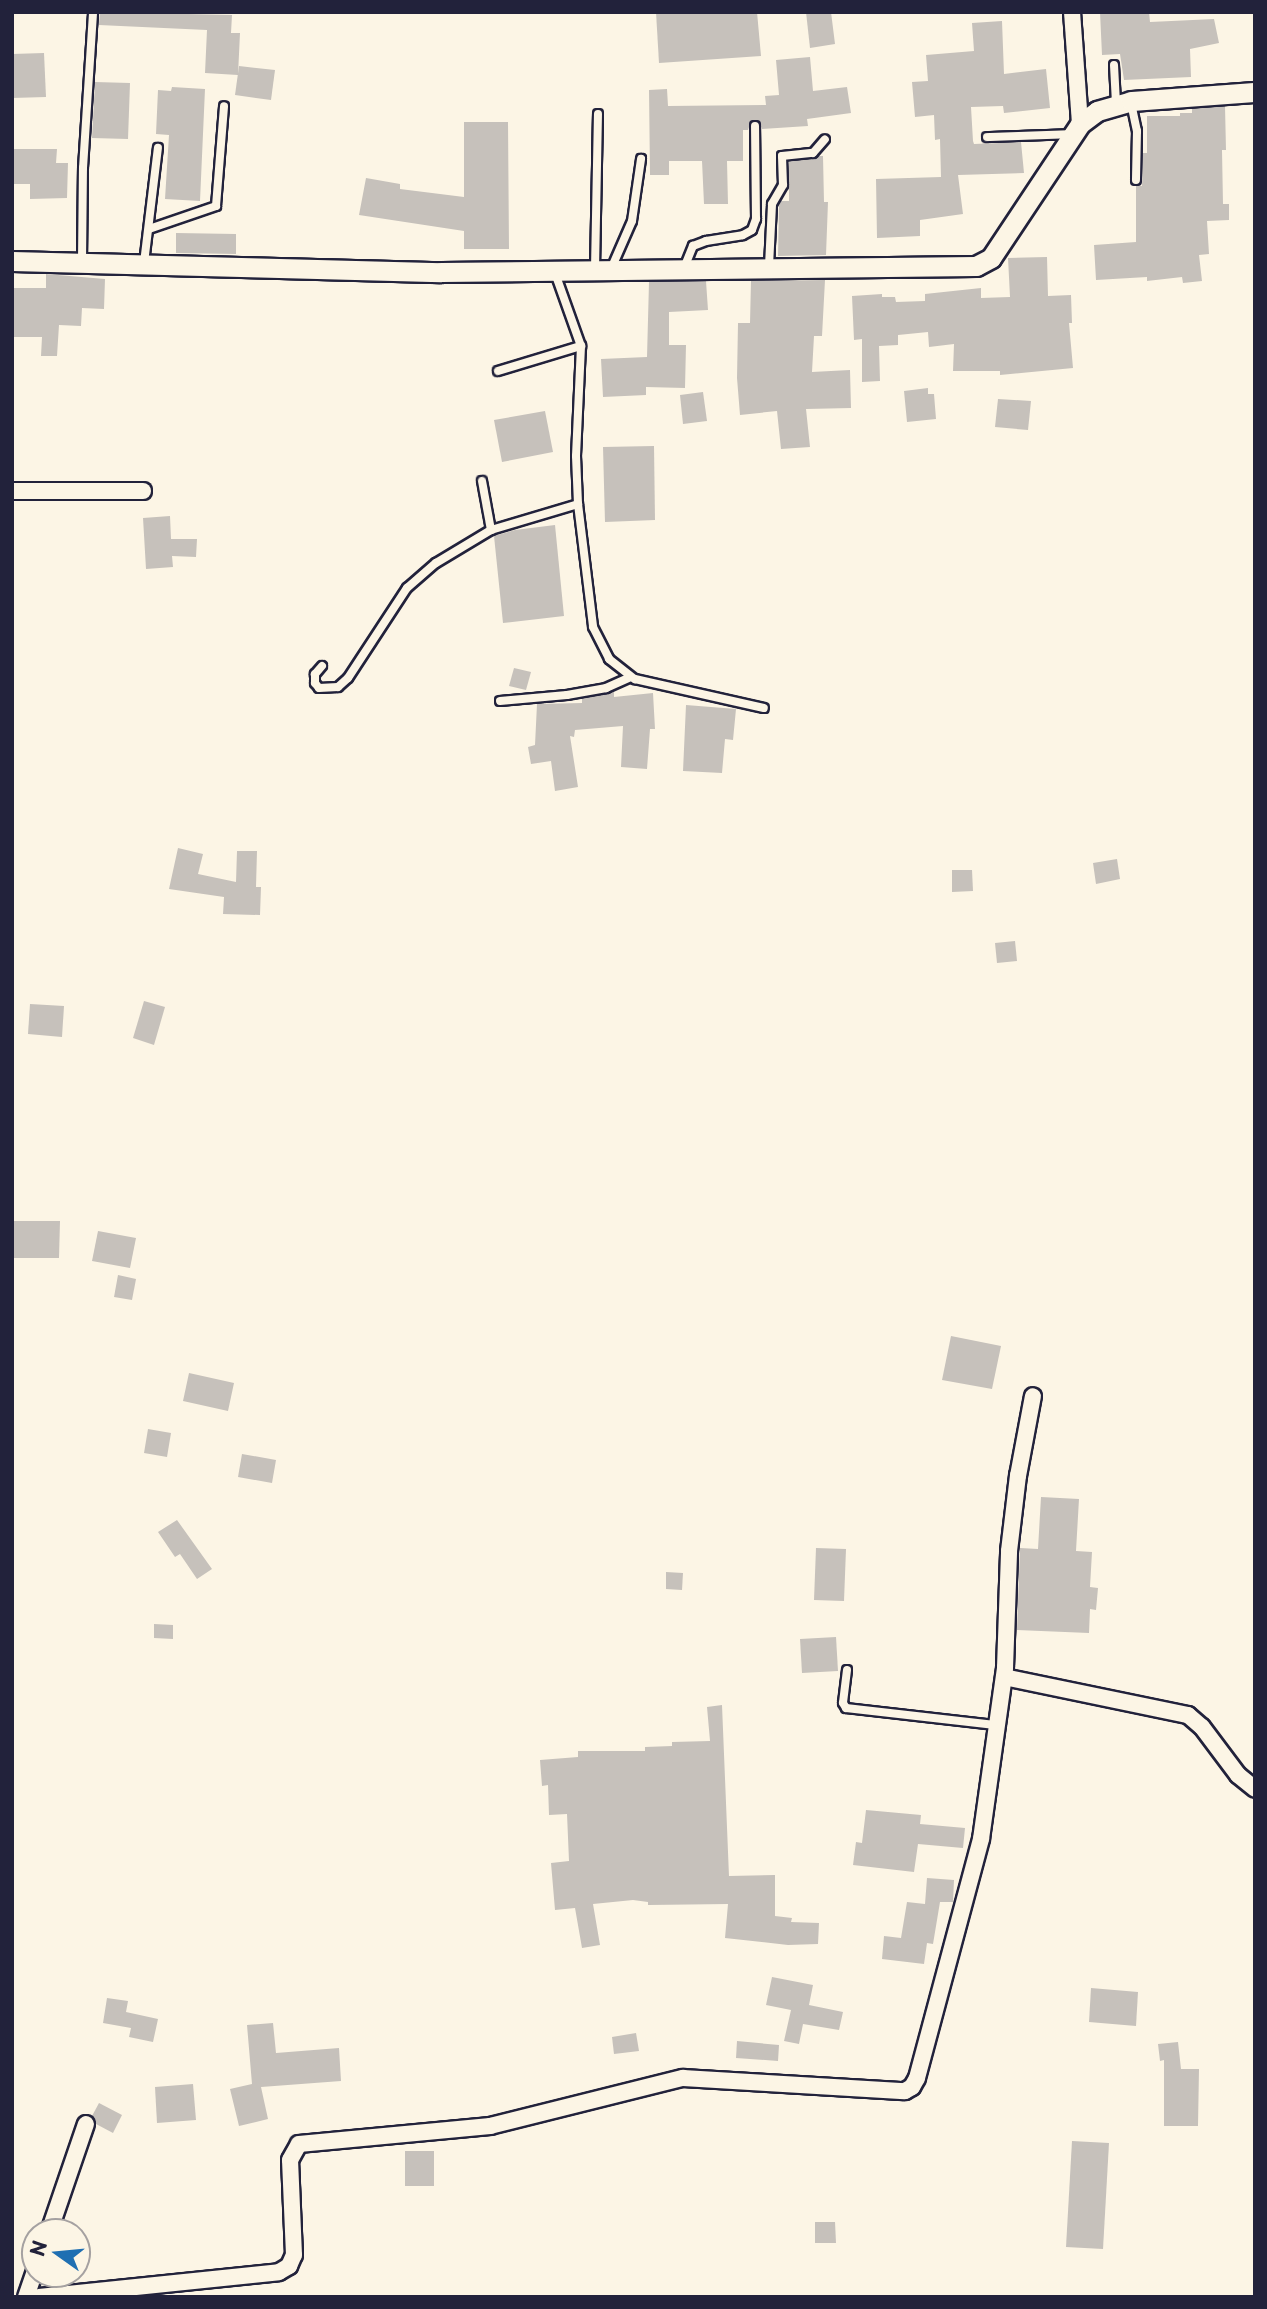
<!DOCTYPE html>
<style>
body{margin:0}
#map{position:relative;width:1267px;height:2309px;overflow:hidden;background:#fcf5e5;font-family:"Playpen Sans",sans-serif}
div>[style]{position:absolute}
.building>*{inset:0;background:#c6c1bb}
.roads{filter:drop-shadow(2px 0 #22223b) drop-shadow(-2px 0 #22223b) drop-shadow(0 2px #22223b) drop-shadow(0 -2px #22223b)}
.service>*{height:8px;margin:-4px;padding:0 4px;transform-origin:4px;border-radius:4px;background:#fcf5e5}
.minor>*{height:16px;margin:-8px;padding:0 8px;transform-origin:8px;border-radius:8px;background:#fcf5e5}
.tertiary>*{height:19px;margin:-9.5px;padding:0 9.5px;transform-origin:9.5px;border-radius:9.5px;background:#fcf5e5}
span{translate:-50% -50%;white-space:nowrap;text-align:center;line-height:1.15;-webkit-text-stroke:5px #fcf5e5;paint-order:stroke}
.frame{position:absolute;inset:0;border:14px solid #22223b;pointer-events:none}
.north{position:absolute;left:21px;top:2218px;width:70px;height:70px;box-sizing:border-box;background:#fcf5e5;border:2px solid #a5a1a1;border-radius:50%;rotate:285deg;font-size:19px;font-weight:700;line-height:28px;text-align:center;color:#22223b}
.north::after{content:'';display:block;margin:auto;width:24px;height:32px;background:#1f6fb2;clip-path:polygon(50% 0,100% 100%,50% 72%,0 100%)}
</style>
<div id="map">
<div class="building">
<i style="clip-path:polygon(100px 12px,232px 15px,231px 33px,240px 33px,238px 75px,205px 73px,207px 30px,99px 25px)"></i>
<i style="clip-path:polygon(656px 12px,757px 12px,761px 56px,659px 63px)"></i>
<i style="clip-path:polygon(806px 12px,831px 12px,835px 44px,810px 48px)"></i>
<i style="clip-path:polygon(1100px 12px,1149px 12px,1150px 22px,1214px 19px,1219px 43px,1190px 49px,1191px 77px,1124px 80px,1120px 54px,1102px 55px)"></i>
<i style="clip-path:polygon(1002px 21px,1004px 74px,1046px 69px,1050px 108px,1004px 113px,1003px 106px,971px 107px,973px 141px,974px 144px,1021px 142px,1024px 173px,958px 175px,963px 214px,920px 220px,920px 236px,877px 238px,876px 179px,941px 177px,940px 139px,935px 140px,934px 115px,915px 117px,912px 82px,928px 81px,926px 55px,974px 51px,972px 23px)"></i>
<i style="clip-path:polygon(44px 53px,46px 97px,12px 98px,12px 54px)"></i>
<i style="clip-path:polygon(810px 57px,813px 91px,847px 87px,851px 113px,807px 119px,808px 126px,762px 129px,759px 121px,751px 121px,748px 130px,743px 130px,743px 161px,727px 161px,728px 204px,704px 204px,702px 161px,669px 161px,669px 175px,650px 175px,649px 90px,667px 89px,668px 106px,766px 105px,765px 96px,779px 95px,776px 60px)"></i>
<i style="clip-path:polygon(239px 66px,275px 70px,271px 100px,235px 95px)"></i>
<i style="clip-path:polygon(95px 82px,130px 83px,128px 139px,92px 138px)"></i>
<i style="clip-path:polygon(172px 87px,205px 89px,200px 201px,165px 199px,169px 135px,156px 134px,158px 90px,171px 91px)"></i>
<i style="clip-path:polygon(1225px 106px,1226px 150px,1222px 150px,1223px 204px,1229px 204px,1229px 220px,1207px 221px,1209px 254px,1199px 255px,1202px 281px,1183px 283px,1182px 277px,1147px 281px,1147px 277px,1096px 280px,1094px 245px,1136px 242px,1136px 186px,1142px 186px,1143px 153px,1147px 153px,1147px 116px,1180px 116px,1180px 113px,1192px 113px,1192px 109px)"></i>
<i style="clip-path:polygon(464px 122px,508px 122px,509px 249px,464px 249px,464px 231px,359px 215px,366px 178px,400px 184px,400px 189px,464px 197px)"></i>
<i style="clip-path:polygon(12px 149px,57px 149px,56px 163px,68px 163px,67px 198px,30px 199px,30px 184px,12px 184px)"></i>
<i style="clip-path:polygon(819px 156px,823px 156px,824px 202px,828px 202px,826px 255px,778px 256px,779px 206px,781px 201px,789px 201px,789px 162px)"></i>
<i style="clip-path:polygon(176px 233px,236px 234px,236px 254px,176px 253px)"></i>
<i style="clip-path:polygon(1047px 257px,1048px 296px,1071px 295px,1072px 323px,1069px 323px,1073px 368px,1000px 375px,1000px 371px,953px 371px,954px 344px,929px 347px,928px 332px,898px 335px,898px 345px,879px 346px,880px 381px,862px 382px,862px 339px,854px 340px,852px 296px,882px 294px,882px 297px,895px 297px,896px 302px,925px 301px,925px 294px,981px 288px,981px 298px,1010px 297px,1008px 258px)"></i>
<i style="clip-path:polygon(46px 274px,105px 279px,104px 309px,82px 308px,81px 326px,59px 325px,57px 356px,41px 356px,42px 337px,12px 337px,12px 288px,46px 288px)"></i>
<i style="clip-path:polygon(825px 280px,822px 336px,814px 336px,812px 372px,850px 370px,851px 408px,806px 409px,810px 447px,781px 449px,777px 411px,740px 415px,737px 378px,738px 323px,750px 323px,751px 281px)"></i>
<i style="clip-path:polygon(706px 281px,708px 310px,669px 312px,669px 345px,686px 345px,685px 388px,646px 387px,646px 395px,603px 397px,601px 359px,647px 357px,649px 282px)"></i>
<i style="clip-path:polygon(928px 388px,928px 394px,934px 394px,936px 419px,907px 422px,904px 391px)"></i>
<i style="clip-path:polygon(703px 392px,707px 421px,683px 424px,680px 395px)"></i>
<i style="clip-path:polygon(998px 399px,1031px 401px,1028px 430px,995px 427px)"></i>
<i style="clip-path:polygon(545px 411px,553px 452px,502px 462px,494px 420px)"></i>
<i style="clip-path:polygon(654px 446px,655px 520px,605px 522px,603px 447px)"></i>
<i style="clip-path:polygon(170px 516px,171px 539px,197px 539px,196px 557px,172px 556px,173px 567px,146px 569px,143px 518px)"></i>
<i style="clip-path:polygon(555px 525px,564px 616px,503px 623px,494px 536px,515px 530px)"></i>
<i style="clip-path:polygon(514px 668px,531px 672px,526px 690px,509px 686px)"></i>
<i style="clip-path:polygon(614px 692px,614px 697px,653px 693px,655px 729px,650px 729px,647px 769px,621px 767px,623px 726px,575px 730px,574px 737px,570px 736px,578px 787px,555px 791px,551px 761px,531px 764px,528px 747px,535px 745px,537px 704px,582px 703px,582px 699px)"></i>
<i style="clip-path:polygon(686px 705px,736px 709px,733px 740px,725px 739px,722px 773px,683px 771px)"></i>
<i style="clip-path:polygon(178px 848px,203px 854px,198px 874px,236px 882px,237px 851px,257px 851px,256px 887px,261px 887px,260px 915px,223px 914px,224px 897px,169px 889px)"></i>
<i style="clip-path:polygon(1117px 859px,1120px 879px,1096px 884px,1093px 863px)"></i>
<i style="clip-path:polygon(952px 870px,972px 870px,973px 891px,952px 892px)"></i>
<i style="clip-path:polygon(1015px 941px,1017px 961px,997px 963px,995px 943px)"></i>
<i style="clip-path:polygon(144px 1001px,165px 1007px,154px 1045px,133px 1038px)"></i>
<i style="clip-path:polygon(30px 1004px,64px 1006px,62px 1037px,28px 1034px)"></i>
<i style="clip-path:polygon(12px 1221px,60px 1221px,59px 1258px,12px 1258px)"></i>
<i style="clip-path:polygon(98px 1231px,136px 1238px,130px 1268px,92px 1261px)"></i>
<i style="clip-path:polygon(118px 1275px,136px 1279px,132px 1300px,114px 1297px)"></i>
<i style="clip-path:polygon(951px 1336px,1001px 1346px,992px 1389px,942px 1380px)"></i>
<i style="clip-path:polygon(189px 1373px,234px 1383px,228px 1411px,183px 1401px)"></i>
<i style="clip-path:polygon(148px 1429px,171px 1433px,167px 1457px,144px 1453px)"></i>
<i style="clip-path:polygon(242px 1454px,276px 1460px,272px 1483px,238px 1477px)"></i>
<i style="clip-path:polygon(1041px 1497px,1079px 1499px,1076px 1551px,1092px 1552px,1090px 1587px,1098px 1588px,1096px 1610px,1090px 1609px,1089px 1633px,1017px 1630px,1020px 1548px,1038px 1549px)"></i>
<i style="clip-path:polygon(177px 1520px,212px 1569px,197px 1579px,180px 1554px,175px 1557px,158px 1532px)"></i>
<i style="clip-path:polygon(816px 1548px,846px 1549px,844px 1601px,814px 1600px)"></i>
<i style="clip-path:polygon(666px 1572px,683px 1573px,682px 1590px,666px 1589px)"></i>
<i style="clip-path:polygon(154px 1624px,173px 1625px,173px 1639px,154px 1638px)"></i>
<i style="clip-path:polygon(836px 1637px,838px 1671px,802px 1673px,800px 1639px)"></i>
<i style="clip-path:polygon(722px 1705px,729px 1876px,775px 1875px,775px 1916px,792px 1918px,791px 1922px,819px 1923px,818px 1944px,788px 1945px,725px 1938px,728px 1904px,648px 1905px,648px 1902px,633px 1900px,593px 1904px,600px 1945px,582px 1948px,575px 1908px,555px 1910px,551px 1863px,569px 1861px,567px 1814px,549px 1815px,548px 1785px,542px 1786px,540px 1760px,578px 1757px,578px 1751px,645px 1751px,645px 1747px,672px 1746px,672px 1742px,710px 1741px,707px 1707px)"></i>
<i style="clip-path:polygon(866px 1810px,921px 1815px,920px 1824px,965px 1828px,963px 1848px,918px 1844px,914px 1872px,853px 1865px,856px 1842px,862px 1843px)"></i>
<i style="clip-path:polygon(927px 1878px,954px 1880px,953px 1902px,940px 1902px,933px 1944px,927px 1943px,924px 1964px,882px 1959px,884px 1936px,901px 1938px,907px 1902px,925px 1904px)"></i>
<i style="clip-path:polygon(772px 1977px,813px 1985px,809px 2005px,843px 2012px,839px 2030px,803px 2024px,799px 2044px,784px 2041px,791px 2010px,766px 2005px)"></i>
<i style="clip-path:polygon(1091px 1988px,1138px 1992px,1136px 2026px,1089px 2022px)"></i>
<i style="clip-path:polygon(107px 1998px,128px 2001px,126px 2012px,158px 2019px,153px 2042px,129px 2037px,131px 2028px,103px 2023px)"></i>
<i style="clip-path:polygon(273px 2023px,276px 2053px,339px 2048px,341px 2081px,261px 2087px,268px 2119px,239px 2126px,230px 2089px,252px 2084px,247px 2025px)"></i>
<i style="clip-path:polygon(636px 2033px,639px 2051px,614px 2054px,612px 2037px)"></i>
<i style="clip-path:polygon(737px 2041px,779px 2045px,778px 2061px,736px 2058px)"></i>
<i style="clip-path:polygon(1178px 2042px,1181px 2069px,1199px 2069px,1198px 2126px,1164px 2126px,1164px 2060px,1160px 2061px,1158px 2044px)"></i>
<i style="clip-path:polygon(193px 2084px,196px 2120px,157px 2123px,155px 2087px)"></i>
<i style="clip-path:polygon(99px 2103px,122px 2115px,113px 2133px,96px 2124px,92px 2116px)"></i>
<i style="clip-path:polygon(1072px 2141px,1109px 2143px,1103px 2249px,1066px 2247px)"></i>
<i style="clip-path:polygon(405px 2151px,434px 2151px,434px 2186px,405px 2186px)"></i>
<i style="clip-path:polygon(815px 2222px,835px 2222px,836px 2243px,815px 2243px)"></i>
</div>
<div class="roads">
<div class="service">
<i style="left:1114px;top:65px;width:39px;rotate:87deg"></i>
<i style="left:1131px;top:103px;width:29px;rotate:78deg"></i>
<i style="left:1137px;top:131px;width:49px;rotate:91.2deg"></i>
<i style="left:987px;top:137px;width:84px;rotate:-2deg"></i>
<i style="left:149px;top:229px;width:71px;rotate:-18.9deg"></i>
<i style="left:216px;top:206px;width:100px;rotate:-85.4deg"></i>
<i style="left:82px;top:261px;width:93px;rotate:-89.4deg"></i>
<i style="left:83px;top:168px;width:156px;rotate:-86.3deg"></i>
<i style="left:144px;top:263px;width:116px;rotate:-83.1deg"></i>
<i style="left:769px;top:266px;width:62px;rotate:-87.2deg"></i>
<i style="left:772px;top:204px;width:22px;rotate:-60deg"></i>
<i style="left:783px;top:185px;width:29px;rotate:-92deg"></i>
<i style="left:782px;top:156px;width:31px;rotate:-6deg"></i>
<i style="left:813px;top:153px;width:18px;rotate:-49deg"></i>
<i style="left:684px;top:268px;width:24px;rotate:-68deg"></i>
<i style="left:693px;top:246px;width:14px;rotate:-21deg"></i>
<i style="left:706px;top:241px;width:37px;rotate:-9deg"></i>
<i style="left:743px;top:235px;width:10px;rotate:-29deg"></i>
<i style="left:752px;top:230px;width:12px;rotate:-70deg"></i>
<i style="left:756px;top:219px;width:93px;rotate:-90.6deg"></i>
<i style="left:595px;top:269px;width:155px;rotate:-88.9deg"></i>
<i style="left:611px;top:269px;width:52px;rotate:-66.4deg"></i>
<i style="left:632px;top:221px;width:63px;rotate:-81.7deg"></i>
<i style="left:555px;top:273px;width:77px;rotate:70.4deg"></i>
<i style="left:581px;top:346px;width:110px;rotate:92.6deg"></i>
<i style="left:576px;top:456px;width:48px;rotate:87.6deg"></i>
<i style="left:578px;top:504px;width:124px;rotate:83deg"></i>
<i style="left:593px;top:627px;width:36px;rotate:63deg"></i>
<i style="left:609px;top:659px;width:33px;rotate:38deg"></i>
<i style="left:635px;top:679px;width:132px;rotate:12.7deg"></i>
<i style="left:498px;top:371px;width:87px;rotate:-16.8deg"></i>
<i style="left:482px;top:481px;width:50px;rotate:79.6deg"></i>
<i style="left:322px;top:666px;width:11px;rotate:131deg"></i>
<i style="left:315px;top:674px;width:9px;rotate:90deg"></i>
<i style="left:315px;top:683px;width:6px;rotate:51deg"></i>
<i style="left:319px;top:688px;width:19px;rotate:-3deg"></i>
<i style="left:338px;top:687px;width:13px;rotate:-42deg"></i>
<i style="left:348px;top:678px;width:108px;rotate:-56.8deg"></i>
<i style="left:407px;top:588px;width:38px;rotate:-41deg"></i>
<i style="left:436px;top:563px;width:64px;rotate:-31deg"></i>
<i style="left:491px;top:530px;width:91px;rotate:-16.6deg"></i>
<i style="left:500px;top:701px;width:67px;rotate:-5.1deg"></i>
<i style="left:567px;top:695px;width:40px;rotate:-10deg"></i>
<i style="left:606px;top:688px;width:27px;rotate:-24deg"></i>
<i style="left:847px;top:1670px;width:33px;rotate:97deg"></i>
<i style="left:843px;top:1703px;width:6px;rotate:59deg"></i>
<i style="left:846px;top:1708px;width:150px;rotate:6.5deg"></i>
</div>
<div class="minor">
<i style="left:1072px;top:12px;width:112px;rotate:85.9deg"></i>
<i style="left:12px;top:491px;width:131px"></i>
<i style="left:1004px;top:1677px;width:188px;rotate:11.7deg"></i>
<i style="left:1188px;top:1715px;width:18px;rotate:41deg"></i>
<i style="left:1202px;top:1727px;width:60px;rotate:53.1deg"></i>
<i style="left:1238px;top:1775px;width:22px;rotate:39deg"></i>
<i style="left:49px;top:2232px;width:114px;rotate:-71.1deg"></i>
<i style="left:26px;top:2297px;width:28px;rotate:-71deg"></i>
<i style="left:39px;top:2297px;width:241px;rotate:-5.9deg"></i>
<i style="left:279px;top:2272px;width:12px;rotate:-31deg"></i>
<i style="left:289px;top:2266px;width:12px;rotate:-66deg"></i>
<i style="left:294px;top:2255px;width:95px;rotate:-92.4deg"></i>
<i style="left:290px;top:2160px;width:18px;rotate:-61deg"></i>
<i style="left:299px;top:2144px;width:192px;rotate:-5.4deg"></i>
<i style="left:490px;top:2126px;width:199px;rotate:-14deg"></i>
<i style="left:683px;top:2078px;width:222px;rotate:3.4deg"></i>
<i style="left:905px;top:2091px;width:8px;rotate:-30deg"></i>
<i style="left:912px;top:2087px;width:10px;rotate:-61deg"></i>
<i style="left:917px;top:2078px;width:247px;rotate:-75deg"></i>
<i style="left:981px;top:1839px;width:173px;rotate:-82deg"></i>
<i style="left:1005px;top:1668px;width:117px;rotate:-88deg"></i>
<i style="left:1009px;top:1551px;width:76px;rotate:-83.2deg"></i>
<i style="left:1018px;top:1476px;width:81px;rotate:-79.4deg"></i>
</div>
<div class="tertiary">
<i style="left:12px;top:261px;width:429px;rotate:1.5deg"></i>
<i style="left:441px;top:272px;width:535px;rotate:-0.64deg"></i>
<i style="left:976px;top:266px;width:17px;rotate:-28deg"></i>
<i style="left:991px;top:258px;width:161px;rotate:-56.4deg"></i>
<i style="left:1080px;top:124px;width:21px;rotate:-37deg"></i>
<i style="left:1097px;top:111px;width:35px;rotate:-16deg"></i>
<i style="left:1131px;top:101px;width:124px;rotate:-4.2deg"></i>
</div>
</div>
<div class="frame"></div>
<div class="north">N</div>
</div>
